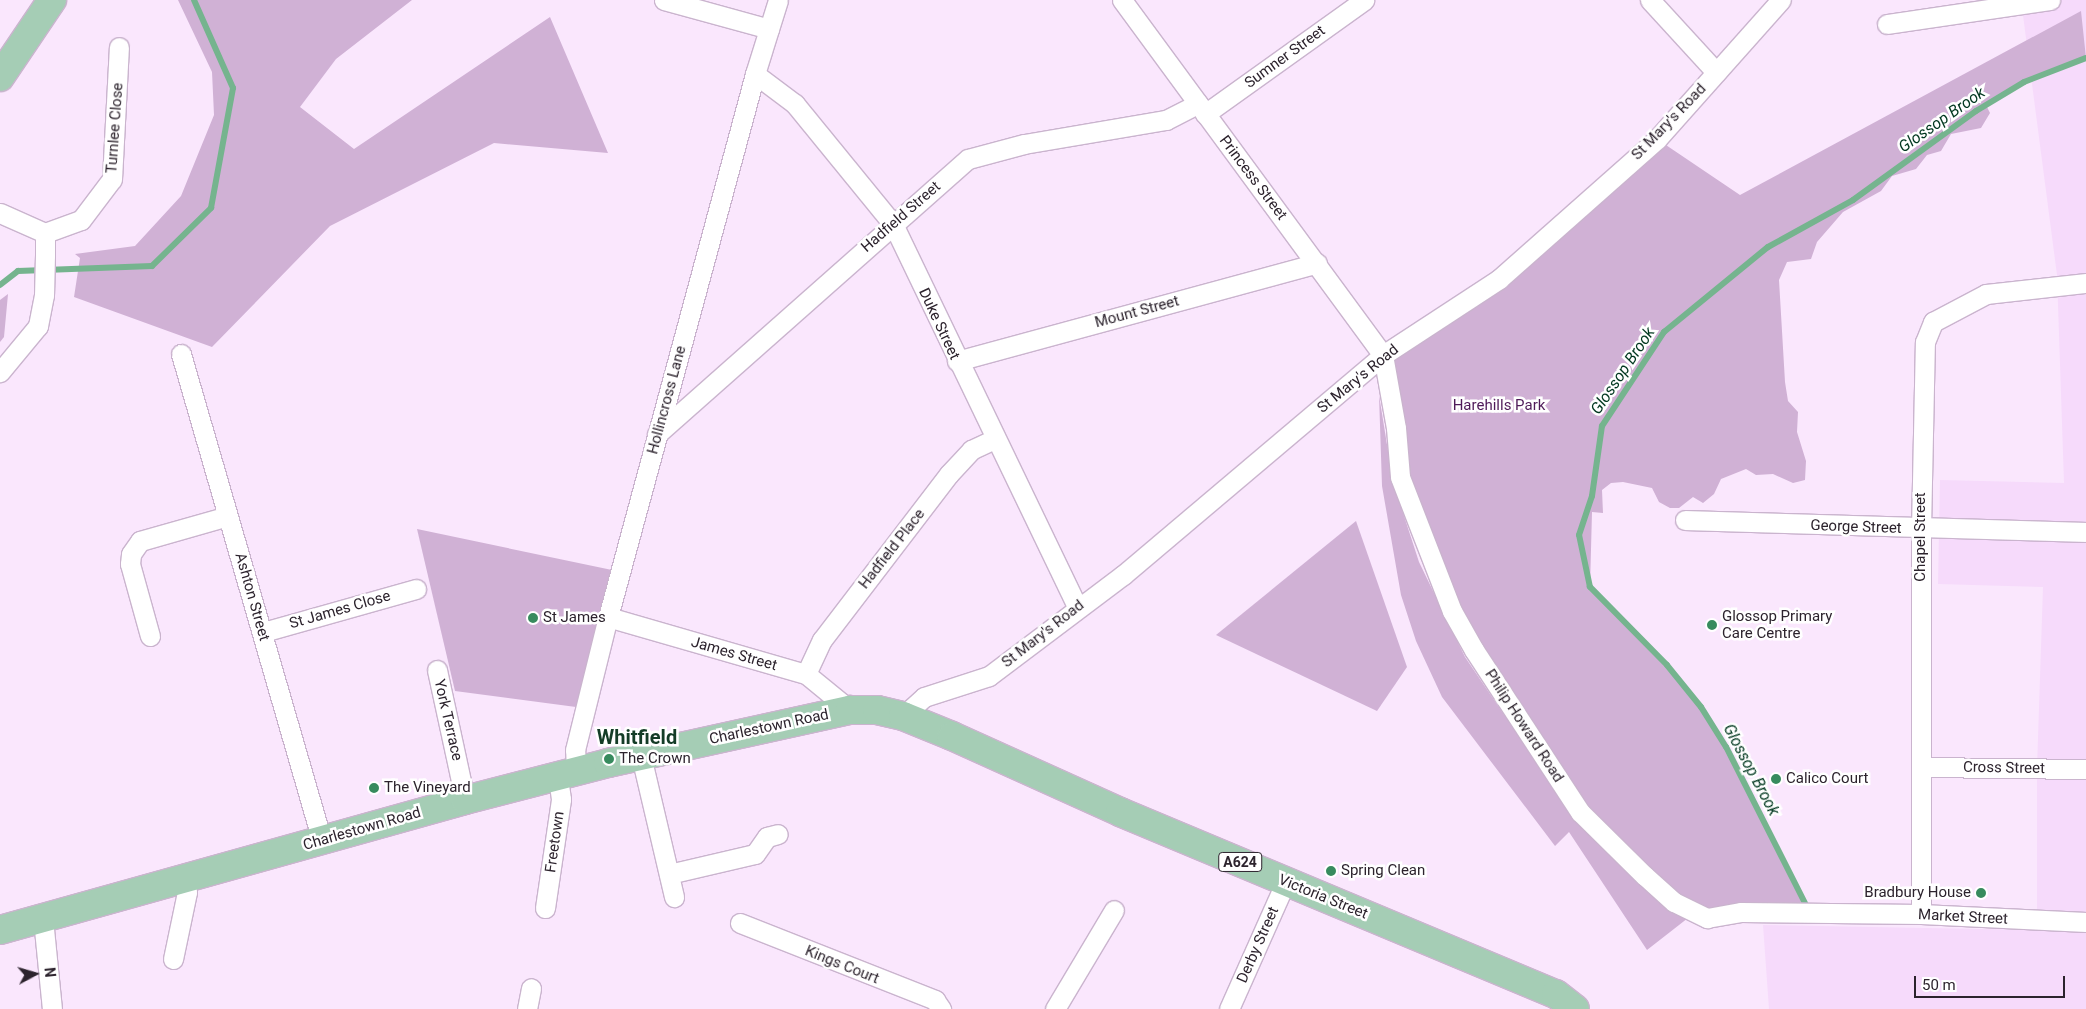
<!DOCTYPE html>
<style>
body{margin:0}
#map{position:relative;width:2086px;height:1009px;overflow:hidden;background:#fae7fd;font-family:Roboto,sans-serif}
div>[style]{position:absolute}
.built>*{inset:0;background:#f6dafb}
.green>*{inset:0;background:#d0b1d5}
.stream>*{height:6px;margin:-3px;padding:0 3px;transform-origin:3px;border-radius:3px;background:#75b48e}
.roads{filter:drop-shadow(1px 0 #cab4ce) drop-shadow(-1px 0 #cab4ce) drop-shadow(0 1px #cab4ce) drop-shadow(0 -1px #cab4ce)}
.street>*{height:19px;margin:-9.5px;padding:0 9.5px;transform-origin:9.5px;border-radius:9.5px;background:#fff}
.primary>*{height:28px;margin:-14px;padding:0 14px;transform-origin:14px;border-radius:14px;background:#a5cdb5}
.dots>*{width:14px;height:14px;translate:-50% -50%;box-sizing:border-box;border:2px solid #fff;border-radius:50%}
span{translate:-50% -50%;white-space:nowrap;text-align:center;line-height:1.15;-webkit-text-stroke:5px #fff;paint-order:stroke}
.shield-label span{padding:1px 4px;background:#fff;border:1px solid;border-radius:4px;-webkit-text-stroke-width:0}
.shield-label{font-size:14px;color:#2c232d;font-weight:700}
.street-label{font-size:15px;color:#2c232d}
.park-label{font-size:15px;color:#4f1b59}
.poi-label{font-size:15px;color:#2c232d}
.left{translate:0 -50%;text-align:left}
.right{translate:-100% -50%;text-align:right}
.water-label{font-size:16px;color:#01371f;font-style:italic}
.district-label{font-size:20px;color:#143c27;font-weight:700}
.north{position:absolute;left:10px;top:949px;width:50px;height:50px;-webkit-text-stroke:4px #fff;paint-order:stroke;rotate:84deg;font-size:14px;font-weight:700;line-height:20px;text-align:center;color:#2c232d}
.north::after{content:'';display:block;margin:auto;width:18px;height:22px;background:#2c232d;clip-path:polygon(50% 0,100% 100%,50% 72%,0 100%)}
.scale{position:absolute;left:1914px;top:976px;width:151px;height:22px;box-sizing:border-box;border:2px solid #2c232d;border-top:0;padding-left:6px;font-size:15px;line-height:18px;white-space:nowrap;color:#2c232d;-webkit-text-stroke:4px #fff;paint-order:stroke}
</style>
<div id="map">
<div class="built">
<i style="clip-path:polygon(2021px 0,2086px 0,2086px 1009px,1769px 1009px,1763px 925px,2037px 930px,2037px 768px,2043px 587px,1938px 584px,1940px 480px,2064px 483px,2057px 275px)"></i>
</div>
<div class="green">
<i style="clip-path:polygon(178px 0,412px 0,336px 59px,300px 107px,354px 149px,550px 17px,608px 153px,494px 143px,330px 226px,212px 347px,74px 297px,80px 258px,75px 254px,135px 246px,181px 196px,214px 115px,212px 72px)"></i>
<i style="clip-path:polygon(2081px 11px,2086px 58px,2024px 82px,1986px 105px,1990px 113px,1981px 128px,1951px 134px,1941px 151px,1927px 155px,1916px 169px,1892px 176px,1881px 191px,1843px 212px,1817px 242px,1811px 259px,1787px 262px,1779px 280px,1785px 382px,1788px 401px,1798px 412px,1797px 432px,1806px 461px,1805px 480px,1793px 483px,1773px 474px,1756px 475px,1746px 469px,1721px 479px,1714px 494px,1703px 503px,1693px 497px,1679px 508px,1670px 508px,1659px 502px,1652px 488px,1623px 482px,1611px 483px,1602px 490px,1603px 513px,1592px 512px,1590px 587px,1667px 665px,1701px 707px,1726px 747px,1810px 914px,1707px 918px,1580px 812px,1474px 650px,1417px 522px,1383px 355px,1499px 279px,1657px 139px,1740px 195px)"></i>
<i style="clip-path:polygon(8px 294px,4px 337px,0 342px,0 300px)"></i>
<i style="clip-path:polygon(1379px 395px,1393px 482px,1419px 562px,1465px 657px,1576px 821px,1664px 907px,1688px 918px,1647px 950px,1569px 832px,1555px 846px,1442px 697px,1416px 641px,1401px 595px,1382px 486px)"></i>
<i style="clip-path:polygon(1356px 521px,1407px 667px,1377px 711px,1216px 635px)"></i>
<i style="clip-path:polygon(417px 529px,612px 570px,576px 707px,455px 691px)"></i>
</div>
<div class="stream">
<i style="left:0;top:285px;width:23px;rotate:-38deg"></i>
<i style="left:18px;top:271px;width:134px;rotate:-2.1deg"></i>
<i style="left:152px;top:266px;width:83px;rotate:-44.5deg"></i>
<i style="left:211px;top:208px;width:122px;rotate:-79.6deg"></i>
<i style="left:233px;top:88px;width:96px;rotate:-113.9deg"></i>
<i style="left:1809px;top:911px;width:184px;rotate:-116.8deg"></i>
<i style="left:1726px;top:747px;width:47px;rotate:-122deg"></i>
<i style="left:1701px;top:707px;width:54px;rotate:-129deg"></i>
<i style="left:1667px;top:665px;width:110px;rotate:-134.6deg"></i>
<i style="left:1590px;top:587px;width:53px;rotate:-101.9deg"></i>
<i style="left:1579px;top:535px;width:41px;rotate:-71.6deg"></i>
<i style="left:1592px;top:496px;width:71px;rotate:-81.9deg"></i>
<i style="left:1602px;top:426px;width:113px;rotate:-56.6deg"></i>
<i style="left:1664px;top:332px;width:134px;rotate:-39.3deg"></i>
<i style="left:1768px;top:247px;width:97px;rotate:-28.9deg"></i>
<i style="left:1853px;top:200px;width:152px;rotate:-35.9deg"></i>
<i style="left:1976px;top:111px;width:56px;rotate:-31.1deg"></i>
<i style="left:2024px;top:82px;width:66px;rotate:-21.2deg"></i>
</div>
<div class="roads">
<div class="street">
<i style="left:664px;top:0;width:109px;rotate:15.4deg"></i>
<i style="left:1122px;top:0;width:441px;rotate:53.7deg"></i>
<i style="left:1383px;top:355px;width:74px;rotate:79.9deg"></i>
<i style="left:1396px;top:428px;width:49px;rotate:85.3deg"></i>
<i style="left:1400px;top:477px;width:144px;rotate:68.8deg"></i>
<i style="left:1452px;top:611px;width:45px;rotate:60.6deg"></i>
<i style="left:1474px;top:650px;width:194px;rotate:56.8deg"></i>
<i style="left:1580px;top:812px;width:91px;rotate:44.6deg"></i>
<i style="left:1645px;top:876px;width:39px;rotate:42deg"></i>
<i style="left:1674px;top:902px;width:37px;rotate:26deg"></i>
<i style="left:1707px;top:918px;width:35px;rotate:-10deg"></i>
<i style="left:1741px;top:912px;width:180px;rotate:0.6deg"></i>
<i style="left:1921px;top:914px;width:165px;rotate:2.8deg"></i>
<i style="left:1650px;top:0;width:98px;rotate:47.5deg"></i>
<i style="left:1887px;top:24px;width:165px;rotate:-8.4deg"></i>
<i style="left:755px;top:74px;width:50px;rotate:36.9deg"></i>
<i style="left:795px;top:104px;width:155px;rotate:50.8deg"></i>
<i style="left:893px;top:224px;width:425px;rotate:64.3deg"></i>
<i style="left:1205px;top:114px;width:196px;rotate:-35.6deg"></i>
<i style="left:0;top:213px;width:49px;rotate:24deg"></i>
<i style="left:45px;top:233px;width:22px;rotate:90deg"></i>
<i style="left:45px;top:255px;width:40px;rotate:91.4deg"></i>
<i style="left:44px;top:295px;width:32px;rotate:101deg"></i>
<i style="left:38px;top:326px;width:60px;rotate:129.6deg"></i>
<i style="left:45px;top:233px;width:38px;rotate:-20deg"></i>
<i style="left:81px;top:220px;width:51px;rotate:-52.9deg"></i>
<i style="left:112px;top:179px;width:132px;rotate:-87deg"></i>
<i style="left:181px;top:354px;width:507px;rotate:73.85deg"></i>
<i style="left:957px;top:361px;width:373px;rotate:-15.2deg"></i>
<i style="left:657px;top:434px;width:415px;rotate:-41.5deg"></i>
<i style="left:968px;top:159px;width:58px;rotate:-15deg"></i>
<i style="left:1024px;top:144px;width:144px;rotate:-9.6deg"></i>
<i style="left:1166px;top:120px;width:36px;rotate:-27deg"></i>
<i style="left:1685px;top:520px;width:401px;rotate:1.7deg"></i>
<i style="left:608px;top:617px;width:206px;rotate:16.1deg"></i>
<i style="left:806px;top:674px;width:57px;rotate:39.3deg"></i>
<i style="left:263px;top:632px;width:159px;rotate:-15.7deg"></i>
<i style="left:150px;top:636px;width:75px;rotate:-105.5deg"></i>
<i style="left:130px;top:564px;width:10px;rotate:-84deg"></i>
<i style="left:131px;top:554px;width:16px;rotate:-55deg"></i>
<i style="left:140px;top:541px;width:91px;rotate:-15.9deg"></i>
<i style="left:437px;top:670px;width:133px;rotate:77.8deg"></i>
<i style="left:806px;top:674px;width:38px;rotate:-65deg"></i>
<i style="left:822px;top:640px;width:209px;rotate:-52.6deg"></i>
<i style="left:949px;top:474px;width:33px;rotate:-47deg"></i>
<i style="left:971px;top:450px;width:26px;rotate:-25deg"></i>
<i style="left:903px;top:716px;width:28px;rotate:-42deg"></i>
<i style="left:924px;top:697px;width:68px;rotate:-17.9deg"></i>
<i style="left:989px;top:676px;width:168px;rotate:-37deg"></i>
<i style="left:1123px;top:575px;width:341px;rotate:-40.2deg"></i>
<i style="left:1383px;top:355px;width:139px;rotate:-33.2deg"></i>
<i style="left:1499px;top:279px;width:211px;rotate:-41.5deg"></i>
<i style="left:1657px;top:139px;width:186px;rotate:-48.3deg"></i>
<i style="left:641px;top:756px;width:145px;rotate:76.8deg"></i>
<i style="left:1922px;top:767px;width:164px;rotate:0.7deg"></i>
<i style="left:576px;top:773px;width:23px;rotate:-92deg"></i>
<i style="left:575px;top:750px;width:137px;rotate:-76.1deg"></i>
<i style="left:608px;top:617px;width:563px;rotate:-74.85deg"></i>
<i style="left:755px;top:74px;width:77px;rotate:-72.7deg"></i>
<i style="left:669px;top:874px;width:88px;rotate:-13.1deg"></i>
<i style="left:755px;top:854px;width:21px;rotate:-55deg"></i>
<i style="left:767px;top:837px;width:11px;rotate:-15deg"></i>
<i style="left:545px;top:908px;width:110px;rotate:-81.6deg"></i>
<i style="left:561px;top:799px;width:22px;rotate:-98deg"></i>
<i style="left:1921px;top:914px;width:385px;rotate:-90deg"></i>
<i style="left:1921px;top:529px;width:187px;rotate:-88.8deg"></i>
<i style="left:1925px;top:342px;width:22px;rotate:-68deg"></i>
<i style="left:1933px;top:322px;width:60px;rotate:-27.8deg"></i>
<i style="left:1986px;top:294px;width:101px;rotate:-6.3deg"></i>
<i style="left:43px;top:919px;width:90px;rotate:84.3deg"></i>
<i style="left:740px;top:923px;width:210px;rotate:21.5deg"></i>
<i style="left:935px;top:1000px;width:11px;rotate:56deg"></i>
<i style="left:173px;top:959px;width:68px;rotate:-78.2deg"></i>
<i style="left:187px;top:892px;width:13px;rotate:-103deg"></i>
<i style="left:527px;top:1009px;width:21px;rotate:-79deg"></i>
<i style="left:1055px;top:1009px;width:115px;rotate:-59.2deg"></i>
<i style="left:1229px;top:1009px;width:140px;rotate:-66deg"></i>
</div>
<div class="primary">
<i style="left:0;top:77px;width:93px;rotate:-56deg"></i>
<i style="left:0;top:930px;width:483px;rotate:-15.6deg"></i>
<i style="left:465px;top:800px;width:148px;rotate:-14.5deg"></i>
<i style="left:608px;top:763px;width:248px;rotate:-12.4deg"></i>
<i style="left:850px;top:710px;width:27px"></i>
<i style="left:877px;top:710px;width:27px;rotate:13deg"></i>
<i style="left:903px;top:716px;width:53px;rotate:22.2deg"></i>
<i style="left:952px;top:736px;width:184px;rotate:24.3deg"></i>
<i style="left:1120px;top:812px;width:472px;rotate:22.7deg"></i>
<i style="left:1556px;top:994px;width:24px;rotate:38deg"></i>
</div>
</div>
<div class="dots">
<i style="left:533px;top:618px;background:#378b5e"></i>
<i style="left:1712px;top:625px;background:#378b5e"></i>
<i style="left:609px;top:759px;background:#378b5e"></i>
<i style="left:1776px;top:779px;background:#378b5e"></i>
<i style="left:374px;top:788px;background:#378b5e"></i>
<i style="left:1331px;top:871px;background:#378b5e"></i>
<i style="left:1981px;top:893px;background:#378b5e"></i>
</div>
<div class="shield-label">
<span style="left:1240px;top:862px">A624</span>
</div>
<div class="street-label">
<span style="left:1285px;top:57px;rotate:-36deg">Sumner Street</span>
<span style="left:1669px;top:122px;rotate:-46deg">St Mary's Road</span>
<span style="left:115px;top:128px;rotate:-86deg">Turnlee Close</span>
<span style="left:1253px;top:178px;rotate:53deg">Princess Street</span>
<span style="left:901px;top:217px;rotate:-41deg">Hadfield Street</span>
<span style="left:1137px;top:312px;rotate:-15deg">Mount Street</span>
<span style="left:939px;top:324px;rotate:65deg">Duke Street</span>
<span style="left:1358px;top:379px;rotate:-39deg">St Mary's Road</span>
<span style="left:667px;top:400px;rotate:-75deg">Hollincross Lane</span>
<span style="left:1856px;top:527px;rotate:2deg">George Street</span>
<span style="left:1921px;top:537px;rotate:-90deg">Chapel Street</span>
<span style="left:892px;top:549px;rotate:-52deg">Hadfield Place</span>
<span style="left:252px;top:597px;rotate:74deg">Ashton Street</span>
<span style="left:340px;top:610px;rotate:-16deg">St James Close</span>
<span style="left:1043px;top:634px;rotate:-38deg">St Mary's Road</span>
<span style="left:734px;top:654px;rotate:16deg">James Street</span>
<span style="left:448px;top:720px;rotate:77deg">York Terrace</span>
<span style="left:1524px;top:726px;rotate:57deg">Philip Howard Road</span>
<span style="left:769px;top:727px;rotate:-12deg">Charlestown Road</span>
<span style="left:2004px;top:768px;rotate:1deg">Cross Street</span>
<span style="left:362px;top:829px;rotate:-16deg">Charlestown Road</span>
<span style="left:555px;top:842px;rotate:-82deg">Freetown</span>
<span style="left:1323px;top:897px;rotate:22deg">Victoria Street</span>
<span style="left:1963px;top:917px;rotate:3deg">Market Street</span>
<span style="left:1258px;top:945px;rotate:-66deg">Derby Street</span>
<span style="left:842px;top:965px;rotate:22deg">Kings Court</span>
</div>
<div class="park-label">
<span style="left:1499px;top:406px">Harehills Park</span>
</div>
<div class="poi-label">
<span class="left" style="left:1722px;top:625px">Glossop Primary<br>Care Centre</span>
<span class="left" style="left:543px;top:618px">St James</span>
<span class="left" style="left:619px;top:759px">The Crown</span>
<span class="left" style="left:1786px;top:779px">Calico Court</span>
<span class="left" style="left:384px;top:788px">The Vineyard</span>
<span class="left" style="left:1341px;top:871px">Spring Clean</span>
<span class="right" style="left:1971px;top:893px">Bradbury House</span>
</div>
<div class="water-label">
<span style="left:1942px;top:120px;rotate:-35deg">Glossop Brook</span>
<span style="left:1623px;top:371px;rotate:-56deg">Glossop Brook</span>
<span style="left:1751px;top:770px;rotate:62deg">Glossop Brook</span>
</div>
<div class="district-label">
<span style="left:637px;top:737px">Whitfield</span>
</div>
<div class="north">N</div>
<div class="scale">50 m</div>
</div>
